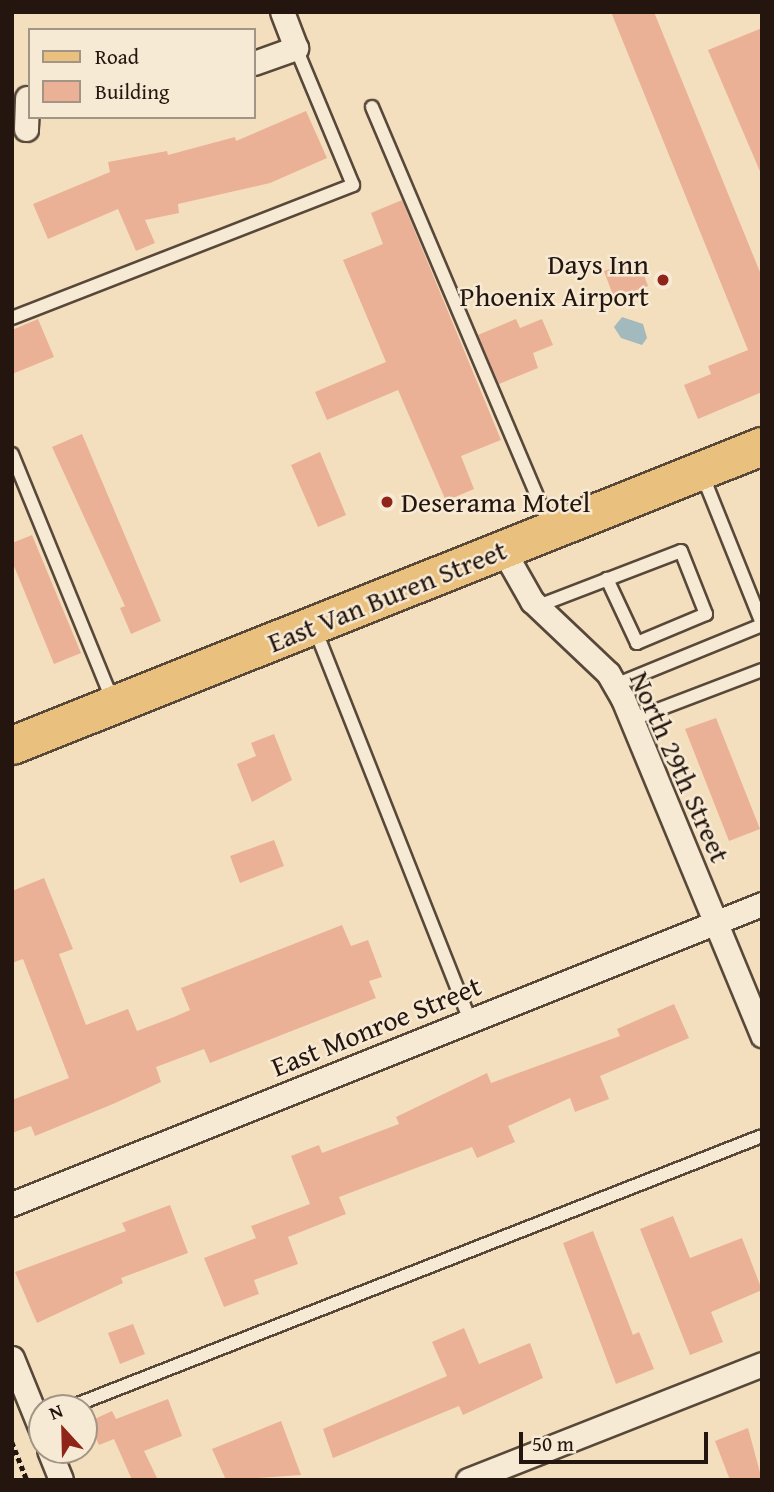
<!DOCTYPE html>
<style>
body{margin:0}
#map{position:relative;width:774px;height:1492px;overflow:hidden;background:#f3dfbd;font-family:"Gentium Book Plus",serif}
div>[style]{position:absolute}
.water>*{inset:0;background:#a2b9bd}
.building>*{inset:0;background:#ebb197}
.path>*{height:4.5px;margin-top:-2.25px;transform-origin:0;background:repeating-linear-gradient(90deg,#24150f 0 5px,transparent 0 8.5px)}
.roads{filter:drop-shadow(2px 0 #58483a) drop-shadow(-2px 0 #58483a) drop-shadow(0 2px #58483a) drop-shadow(0 -2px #58483a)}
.service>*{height:12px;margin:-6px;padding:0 6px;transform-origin:6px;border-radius:6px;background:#f7ead4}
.minor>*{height:23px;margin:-11.5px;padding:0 11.5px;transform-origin:11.5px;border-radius:11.5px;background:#f7ead4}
.primary>*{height:37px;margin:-18.5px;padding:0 18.5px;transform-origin:18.5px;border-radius:18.5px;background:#eac07e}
.dots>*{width:19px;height:19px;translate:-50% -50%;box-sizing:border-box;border:4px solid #f7ead4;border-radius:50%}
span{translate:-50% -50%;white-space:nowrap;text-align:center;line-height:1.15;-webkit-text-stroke:5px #f7ead4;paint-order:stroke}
.poi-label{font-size:28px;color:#24150f}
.right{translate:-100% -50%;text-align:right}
.left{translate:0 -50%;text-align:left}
.street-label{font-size:28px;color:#24150f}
.frame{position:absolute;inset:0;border:14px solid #24150f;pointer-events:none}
.legend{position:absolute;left:28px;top:28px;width:228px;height:91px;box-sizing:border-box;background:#f7ead4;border:2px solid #a39585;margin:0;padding:9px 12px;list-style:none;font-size:21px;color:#24150f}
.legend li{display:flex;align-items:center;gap:14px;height:35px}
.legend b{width:35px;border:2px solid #a39585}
.north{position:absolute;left:28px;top:1394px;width:70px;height:70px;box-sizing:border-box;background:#f7ead4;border:2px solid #a39585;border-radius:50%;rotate:338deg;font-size:19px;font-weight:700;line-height:28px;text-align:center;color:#24150f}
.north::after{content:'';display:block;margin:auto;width:24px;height:32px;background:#8f2418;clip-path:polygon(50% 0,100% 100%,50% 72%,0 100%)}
.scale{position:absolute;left:519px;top:1432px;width:189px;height:32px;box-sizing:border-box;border:4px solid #24150f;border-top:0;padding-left:9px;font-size:21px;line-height:24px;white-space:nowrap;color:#24150f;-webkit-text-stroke:5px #f7ead4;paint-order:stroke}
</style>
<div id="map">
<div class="water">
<i style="clip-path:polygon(622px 317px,643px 324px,647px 338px,642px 345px,621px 338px,614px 327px)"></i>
</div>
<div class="building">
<i style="clip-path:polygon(611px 12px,654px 12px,762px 277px,762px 392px,698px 419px,684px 385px,711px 374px,708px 366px,748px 350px)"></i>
<i style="clip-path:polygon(762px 28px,762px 176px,708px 50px)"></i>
<i style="clip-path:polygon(306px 111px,327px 158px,270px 183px,178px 204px,179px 213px,145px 220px,155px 243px,136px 251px,118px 209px,48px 239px,33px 204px,110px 172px,108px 162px,167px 151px,168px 155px,235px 137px,236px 141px)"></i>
<i style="clip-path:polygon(402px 200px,501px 440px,461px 456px,474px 489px,446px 501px,398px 390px,327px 420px,315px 392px,386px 362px,343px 260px,383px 244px,371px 213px)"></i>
<i style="clip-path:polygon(638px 259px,648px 286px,614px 298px,604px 271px)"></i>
<i style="clip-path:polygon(38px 319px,54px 357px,12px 374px,12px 330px)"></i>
<i style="clip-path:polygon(516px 319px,520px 328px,542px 319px,553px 345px,533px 353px,538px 368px,499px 384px,478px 335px)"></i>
<i style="clip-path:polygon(82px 434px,161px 621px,131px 634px,120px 608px,125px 606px,52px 447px)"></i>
<i style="clip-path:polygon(320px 452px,346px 515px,318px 527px,291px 465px)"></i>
<i style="clip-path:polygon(32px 535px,81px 653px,54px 664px,12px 561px,12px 543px)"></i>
<i style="clip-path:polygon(716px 718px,760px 829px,729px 841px,685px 729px)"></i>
<i style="clip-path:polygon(274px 734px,292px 780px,252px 802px,237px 764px,256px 756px,251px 743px)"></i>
<i style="clip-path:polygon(274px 840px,284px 866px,240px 883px,230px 856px)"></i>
<i style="clip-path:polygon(44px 878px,73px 949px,59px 954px,86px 1025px,128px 1009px,137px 1031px,174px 1017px,190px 1010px,181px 988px,342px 925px,351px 946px,368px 940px,382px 977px,369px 981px,376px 998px,210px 1063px,204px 1049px,156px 1067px,161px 1082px,113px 1104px,35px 1136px,31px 1126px,12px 1133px,12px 1100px,69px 1078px,23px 959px,12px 963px,12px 891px)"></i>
<i style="clip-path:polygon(674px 1004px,689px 1038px,600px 1076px,609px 1099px,575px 1112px,570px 1098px,508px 1126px,515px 1142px,477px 1158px,472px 1147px,339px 1197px,346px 1214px,288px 1237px,298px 1264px,254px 1280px,259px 1294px,224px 1307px,204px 1258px,256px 1238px,251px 1226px,310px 1204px,291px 1156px,319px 1145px,322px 1153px,399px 1124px,396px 1117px,487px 1073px,491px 1083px,620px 1036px,617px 1029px)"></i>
<i style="clip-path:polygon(170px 1205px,188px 1253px,121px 1278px,123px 1283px,37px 1323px,15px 1272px,126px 1231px,122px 1223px)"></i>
<i style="clip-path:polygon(673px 1216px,690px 1258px,742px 1238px,762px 1290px,711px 1312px,723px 1342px,690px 1355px,640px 1229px)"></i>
<i style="clip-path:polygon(593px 1231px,633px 1335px,639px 1332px,654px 1369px,616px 1384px,563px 1243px)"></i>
<i style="clip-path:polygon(133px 1324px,145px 1354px,120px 1364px,108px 1333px)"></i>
<i style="clip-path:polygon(464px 1328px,479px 1364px,530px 1343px,543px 1378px,463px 1415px,459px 1406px,333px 1458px,323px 1429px,447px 1376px,432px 1342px)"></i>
<i style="clip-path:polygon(168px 1399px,182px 1436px,144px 1451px,158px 1480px,132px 1480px,114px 1439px,99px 1445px,88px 1422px,112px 1411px,116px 1419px)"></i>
<i style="clip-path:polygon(281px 1421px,301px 1475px,226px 1480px,212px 1449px)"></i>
<i style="clip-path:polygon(748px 1428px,762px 1480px,730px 1480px,715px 1441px)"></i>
</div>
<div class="path">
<i style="left:12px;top:1442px;width:41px;rotate:68.5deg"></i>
</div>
<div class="roads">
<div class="service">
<i style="left:372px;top:107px;width:456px;rotate:67deg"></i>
<i style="left:12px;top:318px;width:366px;rotate:-21.3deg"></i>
<i style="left:353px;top:185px;width:148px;rotate:-112.6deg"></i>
<i style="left:12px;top:454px;width:267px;rotate:67.8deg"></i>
<i style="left:702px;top:474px;width:161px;rotate:68.1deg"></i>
<i style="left:538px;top:606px;width:153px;rotate:-21deg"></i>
<i style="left:681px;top:551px;width:68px;rotate:68.4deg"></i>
<i style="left:706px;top:614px;width:75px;rotate:157.2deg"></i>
<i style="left:637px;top:643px;width:71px;rotate:-115.1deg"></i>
<i style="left:315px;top:629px;width:421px;rotate:68.4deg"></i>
<i style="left:615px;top:685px;width:159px;rotate:-22.2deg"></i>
<i style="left:631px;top:720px;width:140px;rotate:-20.9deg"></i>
<i style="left:68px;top:1408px;width:745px;rotate:-21.4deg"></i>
</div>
<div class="minor">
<i style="left:254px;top:63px;width:45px;rotate:-19.7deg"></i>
<i style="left:296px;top:48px;width:39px;rotate:-111deg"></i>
<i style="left:26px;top:129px;width:31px;rotate:-88deg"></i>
<i style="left:503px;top:550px;width:59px;rotate:60.4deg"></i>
<i style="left:532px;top:601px;width:105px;rotate:43.5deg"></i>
<i style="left:608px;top:673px;width:30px;rotate:60deg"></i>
<i style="left:623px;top:699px;width:364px;rotate:67.5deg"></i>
<i style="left:12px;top:1204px;width:808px;rotate:-21.8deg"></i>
<i style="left:12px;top:1358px;width:80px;rotate:67.9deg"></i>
<i style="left:49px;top:1450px;width:32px;rotate:68deg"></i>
<i style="left:468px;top:1480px;width:316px;rotate:-21.5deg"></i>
</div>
<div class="primary">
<i style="left:12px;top:745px;width:807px;rotate:-21.74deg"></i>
</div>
</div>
<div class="dots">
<i style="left:663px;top:280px;background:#8f2418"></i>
<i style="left:387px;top:502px;background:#8f2418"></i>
</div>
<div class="poi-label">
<span class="right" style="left:649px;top:280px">Days Inn<br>Phoenix Airport</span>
<span class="left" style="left:401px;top:502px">Deserama Motel</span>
</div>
<div class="street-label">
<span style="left:387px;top:596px;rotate:-22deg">East Van Buren Street</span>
<span style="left:680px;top:767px;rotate:66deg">North 29th Street</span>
<span style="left:376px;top:1026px;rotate:-22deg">East Monroe Street</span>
</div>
<div class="frame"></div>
<ul class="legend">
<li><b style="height:9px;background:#eac07e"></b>Road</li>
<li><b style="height:19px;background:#ebb197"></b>Building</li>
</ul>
<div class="north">N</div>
<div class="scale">50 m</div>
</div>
